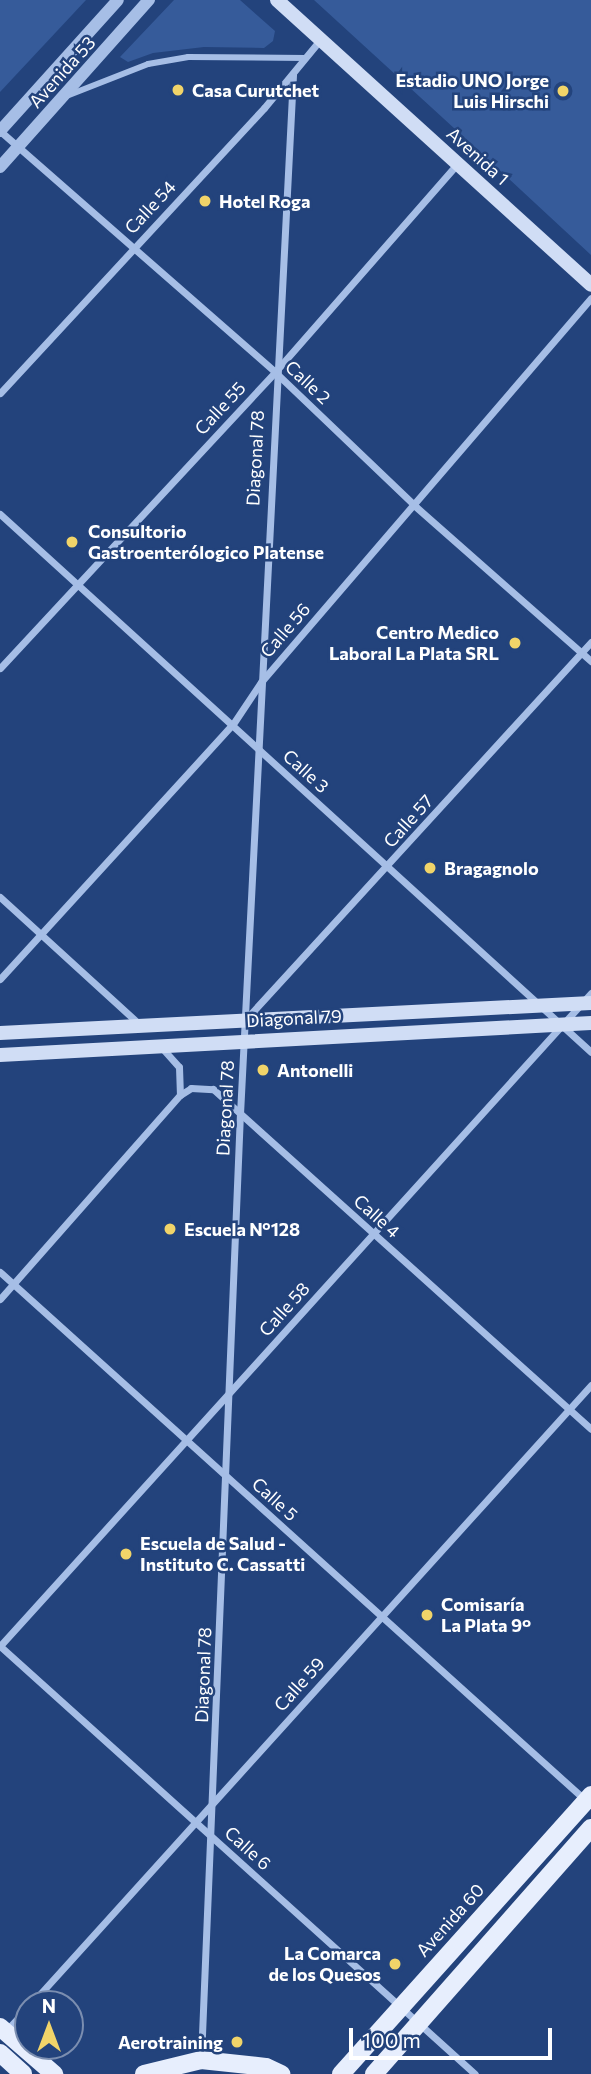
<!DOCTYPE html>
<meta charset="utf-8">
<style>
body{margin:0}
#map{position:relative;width:591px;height:2074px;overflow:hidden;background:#23437c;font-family:Commissioner,sans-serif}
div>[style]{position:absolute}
.green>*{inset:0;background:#365b9a}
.pedestrian>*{height:6px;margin:-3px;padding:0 3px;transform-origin:3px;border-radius:3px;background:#a6bee6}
.minor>*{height:7px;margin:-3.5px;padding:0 3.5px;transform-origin:3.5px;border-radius:3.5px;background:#a6bee6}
.tertiary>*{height:12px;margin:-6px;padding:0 6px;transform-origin:6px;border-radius:6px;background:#a6bee6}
.secondary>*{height:14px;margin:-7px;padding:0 7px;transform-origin:7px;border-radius:7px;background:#d0ddf5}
.primary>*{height:18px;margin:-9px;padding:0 9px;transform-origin:9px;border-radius:9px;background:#e7eefd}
.dots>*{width:19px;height:19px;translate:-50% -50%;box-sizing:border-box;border:4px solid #23437c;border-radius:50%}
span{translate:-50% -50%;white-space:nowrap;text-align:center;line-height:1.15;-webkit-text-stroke:5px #23437c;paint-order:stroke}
.street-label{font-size:18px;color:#fff}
.poi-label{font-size:18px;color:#fff;font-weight:700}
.right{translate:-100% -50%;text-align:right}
.left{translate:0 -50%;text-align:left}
.north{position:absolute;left:14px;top:1990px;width:70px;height:70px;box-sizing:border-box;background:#23437c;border:2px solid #7b8eb0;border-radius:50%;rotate:0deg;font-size:19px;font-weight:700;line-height:28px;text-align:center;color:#fff}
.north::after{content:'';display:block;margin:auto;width:24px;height:32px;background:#f1d469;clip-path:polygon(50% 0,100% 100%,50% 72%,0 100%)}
.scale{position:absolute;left:349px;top:2028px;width:203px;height:32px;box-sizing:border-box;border:4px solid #fff;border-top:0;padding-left:9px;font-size:21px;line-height:24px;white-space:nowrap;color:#fff;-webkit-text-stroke:5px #23437c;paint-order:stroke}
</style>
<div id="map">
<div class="green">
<i style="clip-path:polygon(0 0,86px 0,0 92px)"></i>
<i style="clip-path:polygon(174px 0,240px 0,275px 31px,273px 41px,264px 48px,204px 47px,153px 53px,128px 62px,120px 57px)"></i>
<i style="clip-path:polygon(314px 0,591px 0,591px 255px,479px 151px)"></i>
</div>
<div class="pedestrian">
<i style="left:69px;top:95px;width:85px;rotate:-21.4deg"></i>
<i style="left:148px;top:64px;width:41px;rotate:-9.9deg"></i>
<i style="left:188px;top:57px;width:118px;rotate:0.5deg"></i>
</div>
<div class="minor">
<i style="left:0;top:131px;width:366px;rotate:41.2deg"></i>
<i style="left:275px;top:372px;width:194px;rotate:43.7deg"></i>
<i style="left:415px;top:506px;width:235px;rotate:41.4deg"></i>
<i style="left:0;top:393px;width:388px;rotate:-47.2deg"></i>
<i style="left:264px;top:108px;width:88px;rotate:-50.5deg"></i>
<i style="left:0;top:514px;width:799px;rotate:42.31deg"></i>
<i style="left:0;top:668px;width:404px;rotate:-47.1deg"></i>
<i style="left:275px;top:372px;width:276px;rotate:-48.8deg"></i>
<i style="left:0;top:897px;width:188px;rotate:42.4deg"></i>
<i style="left:0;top:979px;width:345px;rotate:-47.6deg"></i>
<i style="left:233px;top:724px;width:50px;rotate:-56.3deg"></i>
<i style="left:261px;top:682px;width:506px;rotate:-49.33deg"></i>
<i style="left:246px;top:1019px;width:511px;rotate:-47.54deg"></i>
<i style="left:162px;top:1048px;width:25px;rotate:48deg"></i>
<i style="left:179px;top:1067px;width:28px;rotate:88deg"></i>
<i style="left:0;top:1272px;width:787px;rotate:42.06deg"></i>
<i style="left:0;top:1299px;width:272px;rotate:-48.6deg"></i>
<i style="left:180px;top:1095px;width:13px;rotate:-32deg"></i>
<i style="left:191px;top:1088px;width:22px;rotate:3deg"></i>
<i style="left:213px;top:1089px;width:508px;rotate:41.97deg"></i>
<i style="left:0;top:1646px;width:881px;rotate:-47.85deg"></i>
<i style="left:0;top:1646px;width:639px;rotate:42.02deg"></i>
<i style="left:31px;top:2004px;width:835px;rotate:-47.86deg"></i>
<i style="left:5px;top:2032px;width:34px;rotate:-47deg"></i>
<i style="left:201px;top:2059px;width:946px;rotate:-87.64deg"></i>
<i style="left:240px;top:1114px;width:1041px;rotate:-87.08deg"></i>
</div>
<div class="tertiary">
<i style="left:0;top:131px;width:176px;rotate:-48deg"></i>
<i style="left:0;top:167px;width:224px;rotate:-48.3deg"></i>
</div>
<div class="secondary">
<i style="left:277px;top:0;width:424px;rotate:42.2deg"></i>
<i style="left:0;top:1033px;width:592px;rotate:-2.91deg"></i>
<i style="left:0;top:1055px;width:592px;rotate:-3.1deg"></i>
</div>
<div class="primary">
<i style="left:0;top:2027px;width:72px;rotate:41deg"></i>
<i style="left:0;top:2053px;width:31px;rotate:42deg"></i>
<i style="left:144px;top:2074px;width:59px;rotate:-13.8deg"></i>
<i style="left:201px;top:2060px;width:65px;rotate:6.1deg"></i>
<i style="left:266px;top:2067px;width:17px;rotate:25deg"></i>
<i style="left:341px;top:2074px;width:375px;rotate:-48.1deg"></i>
<i style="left:374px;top:2074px;width:328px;rotate:-48.6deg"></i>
</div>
<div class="dots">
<i style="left:178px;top:90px;background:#f1d469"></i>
<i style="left:563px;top:91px;background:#f1d469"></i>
<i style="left:205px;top:201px;background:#f1d469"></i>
<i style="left:72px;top:542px;background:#f1d469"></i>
<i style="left:515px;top:643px;background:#f1d469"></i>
<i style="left:430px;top:868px;background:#f1d469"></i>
<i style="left:263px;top:1070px;background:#f1d469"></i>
<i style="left:170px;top:1229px;background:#f1d469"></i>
<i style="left:126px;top:1554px;background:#f1d469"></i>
<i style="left:427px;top:1615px;background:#f1d469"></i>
<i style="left:395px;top:1964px;background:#f1d469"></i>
<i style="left:237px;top:2042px;background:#f1d469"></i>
</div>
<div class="street-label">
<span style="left:62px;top:72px;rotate:-48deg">Avenida 53</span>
<span style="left:478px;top:156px;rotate:42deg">Avenida 1</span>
<span style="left:150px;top:207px;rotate:-47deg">Calle 54</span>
<span style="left:308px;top:382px;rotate:43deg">Calle 2</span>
<span style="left:220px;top:408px;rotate:-47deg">Calle 55</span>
<span style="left:255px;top:458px;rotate:-87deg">Diagonal 78</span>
<span style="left:285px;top:630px;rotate:-49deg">Calle 56</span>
<span style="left:306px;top:771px;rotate:42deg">Calle 3</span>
<span style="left:408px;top:821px;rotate:-48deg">Calle 57</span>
<span style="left:294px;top:1018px;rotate:-3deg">Diagonal 79</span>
<span style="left:225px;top:1108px;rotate:-87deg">Diagonal 78</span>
<span style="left:377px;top:1216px;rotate:42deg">Calle 4</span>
<span style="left:284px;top:1309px;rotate:-48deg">Calle 58</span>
<span style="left:275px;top:1499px;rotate:42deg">Calle 5</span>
<span style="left:203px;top:1675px;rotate:-88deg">Diagonal 78</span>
<span style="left:299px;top:1684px;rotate:-48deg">Calle 59</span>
<span style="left:248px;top:1848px;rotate:42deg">Calle 6</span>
<span style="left:450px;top:1920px;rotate:-48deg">Avenida 60</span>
</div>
<div class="poi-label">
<span class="right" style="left:549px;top:91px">Estadio UNO Jorge<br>Luis Hirschi</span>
<span class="left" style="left:192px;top:90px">Casa Curutchet</span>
<span class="left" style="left:219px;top:201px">Hotel Roga</span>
<span class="left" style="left:88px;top:542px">Consultorio<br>Gastroenterólogico Platense</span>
<span class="right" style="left:499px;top:643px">Centro Medico<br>Laboral La Plata SRL</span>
<span class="left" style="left:444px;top:868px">Bragagnolo</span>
<span class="left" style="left:277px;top:1070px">Antonelli</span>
<span class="left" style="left:184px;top:1229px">Escuela Nº128</span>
<span class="left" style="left:140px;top:1554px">Escuela de Salud -<br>Instituto C. Cassatti</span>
<span class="left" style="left:441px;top:1615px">Comisaría<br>La Plata 9°</span>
<span class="right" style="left:381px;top:1964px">La Comarca<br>de los Quesos</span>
<span class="right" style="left:223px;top:2042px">Aerotraining</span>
</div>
<div class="north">N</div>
<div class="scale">100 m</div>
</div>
